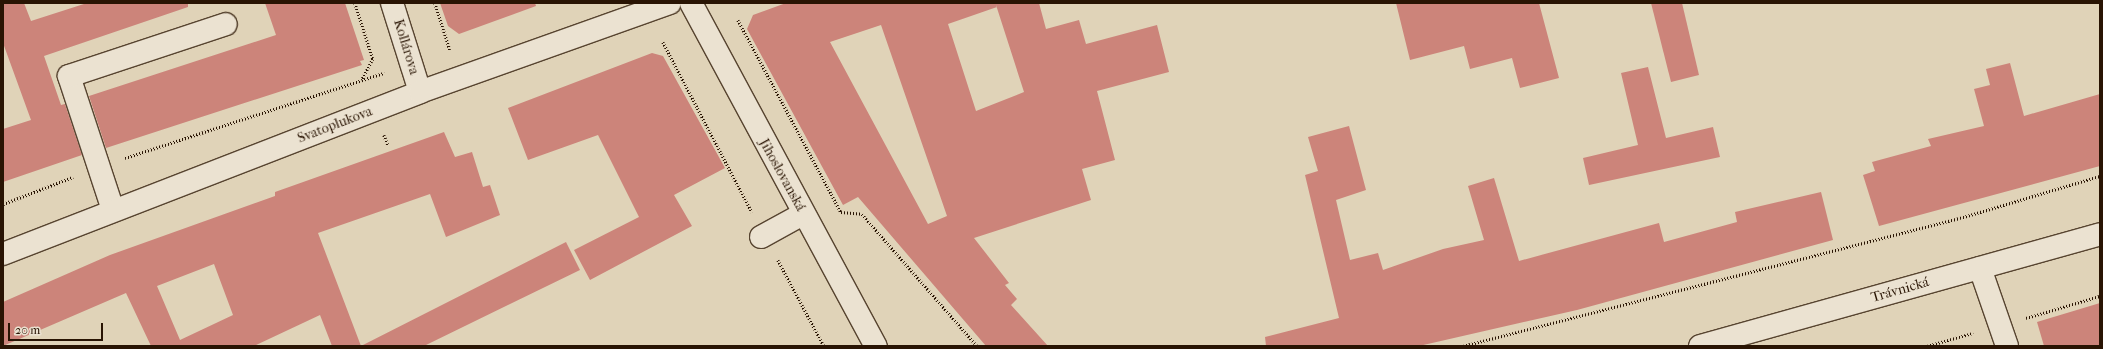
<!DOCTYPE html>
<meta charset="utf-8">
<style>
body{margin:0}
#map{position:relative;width:2103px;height:349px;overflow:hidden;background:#e0d3b8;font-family:"IM FELL French Canon",serif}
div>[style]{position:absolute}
.building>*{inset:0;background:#cc847a}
.path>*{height:2.5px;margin-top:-1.25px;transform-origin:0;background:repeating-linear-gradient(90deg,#291403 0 1px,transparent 0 3px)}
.roads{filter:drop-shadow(1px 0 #574430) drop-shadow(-1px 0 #574430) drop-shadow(0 1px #574430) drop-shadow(0 -1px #574430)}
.minor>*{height:22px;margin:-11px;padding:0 11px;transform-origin:11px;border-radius:11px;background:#ebe2d1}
span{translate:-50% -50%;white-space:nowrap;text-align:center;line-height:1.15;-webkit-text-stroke:3.5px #ebe2d1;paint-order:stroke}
.street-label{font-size:14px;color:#291403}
.frame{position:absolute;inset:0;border:4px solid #291403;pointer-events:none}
.scale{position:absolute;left:8px;top:323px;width:95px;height:18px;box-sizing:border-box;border:2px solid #291403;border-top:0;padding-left:5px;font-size:12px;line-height:14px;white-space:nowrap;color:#291403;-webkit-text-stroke:3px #ebe2d1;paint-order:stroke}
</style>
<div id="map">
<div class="building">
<i style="clip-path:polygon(3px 3px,24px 3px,31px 21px,87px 3px,188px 3px,188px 7px,44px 56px,61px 105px,65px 104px,82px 155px,3px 182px,3px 129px,31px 120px,3px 43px)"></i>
<i style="clip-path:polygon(265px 3px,345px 3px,364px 60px,360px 61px,362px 65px,106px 148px,89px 96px,276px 35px)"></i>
<i style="clip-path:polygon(440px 3px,535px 3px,536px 6px,459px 34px,448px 26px)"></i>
<i style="clip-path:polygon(evenodd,786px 3px,1039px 3px,1046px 29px,1079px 20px,1086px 44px,1157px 25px,1169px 72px,1097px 91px,1115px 160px,1082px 169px,1091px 200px,974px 238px,1009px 283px,1005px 285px,1017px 299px,1011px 305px,1048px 346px,986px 346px,858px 197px,843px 205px,747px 29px,753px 15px,786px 3px,996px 5px,1024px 92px,976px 111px,948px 24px,997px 7px,996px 5px,786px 3px,881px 25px,947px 216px,928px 224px,830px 42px,881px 25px)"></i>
<i style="clip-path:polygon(1396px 3px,1539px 3px,1559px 78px,1520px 88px,1512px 58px,1470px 69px,1464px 46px,1410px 60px)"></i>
<i style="clip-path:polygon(1651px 3px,1682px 3px,1699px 75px,1671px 82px)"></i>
<i style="clip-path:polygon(652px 53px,663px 56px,725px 168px,674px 195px,692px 226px,590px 280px,574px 250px,639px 217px,598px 135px,528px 160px,508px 108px)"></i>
<i style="clip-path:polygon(2010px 63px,2024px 116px,2100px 94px,2100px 166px,1879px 226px,1863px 175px,1875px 171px,1872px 162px,1931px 146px,1928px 139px,1984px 126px,1974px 89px,1990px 85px,1986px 69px)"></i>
<i style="clip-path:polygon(1648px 67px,1666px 138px,1713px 127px,1720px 157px,1589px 185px,1583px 158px,1638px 145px,1621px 73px)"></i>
<i style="clip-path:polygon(1349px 126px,1366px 190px,1336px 200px,1350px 260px,1378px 253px,1383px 270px,1443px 249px,1484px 240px,1468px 186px,1494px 178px,1519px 261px,1659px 223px,1664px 242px,1737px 222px,1735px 212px,1821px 192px,1833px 240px,1577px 310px,1419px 346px,1266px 346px,1265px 337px,1339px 318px,1305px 175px,1318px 171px,1308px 137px)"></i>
<i style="clip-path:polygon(evenodd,444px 132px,455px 157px,472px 152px,483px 187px,490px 185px,500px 215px,446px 237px,430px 194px,318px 233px,361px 346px,566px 242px,580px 270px,424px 346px,332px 346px,320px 315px,254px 346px,151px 346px,126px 293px,3px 346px,3px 302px,110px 255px,275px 196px,275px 192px,444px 132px,214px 264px,233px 315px,180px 340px,157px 286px,214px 264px)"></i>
<i style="clip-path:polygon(2100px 303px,2100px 346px,2044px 346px,2037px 322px)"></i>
</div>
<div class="path">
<i style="left:355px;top:3px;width:59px;rotate:72.2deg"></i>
<i style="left:373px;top:59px;width:24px;rotate:118deg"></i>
<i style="left:435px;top:3px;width:49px;rotate:72.3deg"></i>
<i style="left:738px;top:20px;width:218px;rotate:61.8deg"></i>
<i style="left:841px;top:212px;width:21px;rotate:5deg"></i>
<i style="left:862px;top:214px;width:175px;rotate:48.9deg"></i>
<i style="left:663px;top:42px;width:192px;rotate:62.4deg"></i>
<i style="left:384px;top:135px;width:11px;rotate:68deg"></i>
<i style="left:125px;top:158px;width:273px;rotate:-18.2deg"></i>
<i style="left:3px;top:204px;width:75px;rotate:-21.1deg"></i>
<i style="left:778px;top:260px;width:98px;rotate:61.9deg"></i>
<i style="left:2026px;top:318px;width:77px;rotate:-16.6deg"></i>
<i style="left:1463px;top:346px;width:513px;rotate:-14.44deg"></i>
<i style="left:1960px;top:218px;width:146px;rotate:-16.7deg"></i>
<i style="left:1927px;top:346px;width:48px;rotate:-15.8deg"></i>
</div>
<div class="roads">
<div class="minor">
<i style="left:392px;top:3px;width:93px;rotate:72.5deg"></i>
<i style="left:691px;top:3px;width:390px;rotate:61.7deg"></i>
<i style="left:113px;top:210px;width:141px;rotate:-108.2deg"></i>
<i style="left:69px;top:76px;width:165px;rotate:-18.3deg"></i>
<i style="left:761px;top:237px;width:48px;rotate:-28.7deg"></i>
<i style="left:3px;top:254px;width:447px;rotate:-21.2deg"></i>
<i style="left:420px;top:92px;width:265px;rotate:-19.6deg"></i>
<i style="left:1980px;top:268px;width:83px;rotate:70.9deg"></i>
<i style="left:1700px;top:346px;width:415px;rotate:-15.6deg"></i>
</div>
</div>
<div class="street-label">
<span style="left:406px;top:47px;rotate:73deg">Kollárova</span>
<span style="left:335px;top:125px;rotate:-21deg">Svatoplukova</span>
<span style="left:782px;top:175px;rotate:61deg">Jihoslovanská</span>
<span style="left:1900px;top:290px;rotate:-16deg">Trávnická</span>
</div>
<div class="frame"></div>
<div class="scale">20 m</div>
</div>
